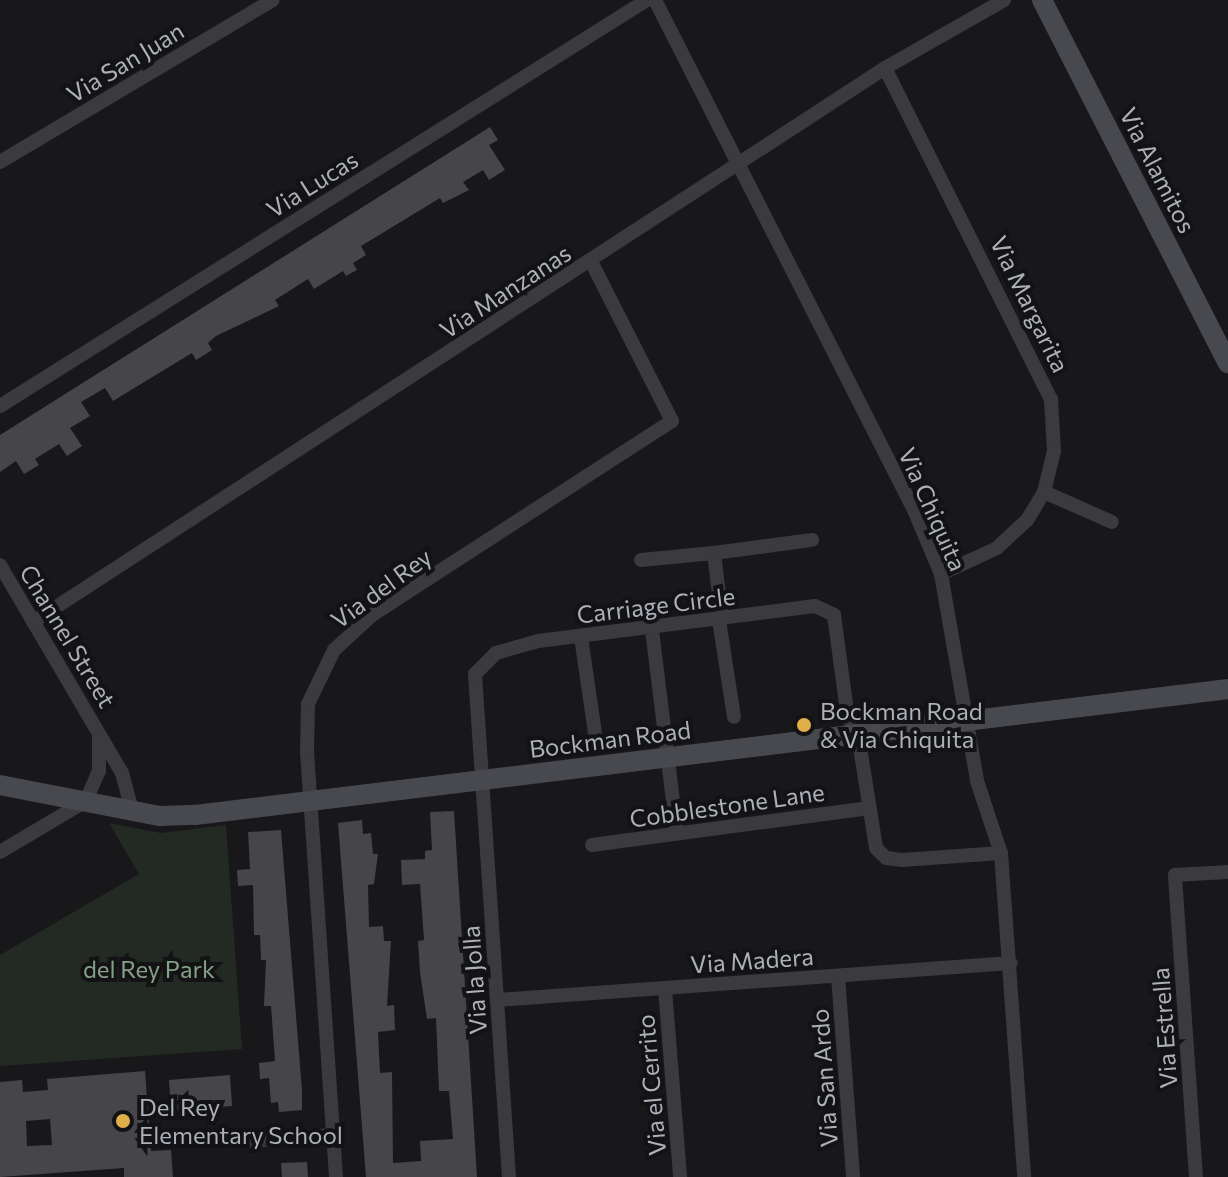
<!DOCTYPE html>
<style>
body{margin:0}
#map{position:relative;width:1228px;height:1177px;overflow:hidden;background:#18181a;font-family:Commissioner,sans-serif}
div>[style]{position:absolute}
.green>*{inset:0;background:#232a24}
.building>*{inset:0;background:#46464a}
.street>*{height:14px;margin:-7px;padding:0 7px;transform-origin:7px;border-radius:7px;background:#3a3a3f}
.secondary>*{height:20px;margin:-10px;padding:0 10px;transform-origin:10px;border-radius:10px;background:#48494f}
.dots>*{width:22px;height:22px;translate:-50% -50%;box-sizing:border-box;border:4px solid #131315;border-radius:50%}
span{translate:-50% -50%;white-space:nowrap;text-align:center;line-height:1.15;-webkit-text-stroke:8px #131315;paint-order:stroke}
.street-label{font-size:24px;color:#acb0b8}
.poi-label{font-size:24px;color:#acb0b8}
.left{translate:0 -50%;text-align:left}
.park-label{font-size:24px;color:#85a187}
</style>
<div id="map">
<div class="green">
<i style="clip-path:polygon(109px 823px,161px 833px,226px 825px,242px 1049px,0 1066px,0 955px,139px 874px)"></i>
</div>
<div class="building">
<i style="clip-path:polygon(490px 127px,498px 140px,489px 145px,505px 170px,489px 180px,483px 170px,463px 182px,469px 190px,443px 203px,440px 198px,361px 246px,366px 255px,353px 263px,357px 270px,346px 276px,343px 271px,314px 289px,308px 279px,275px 300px,279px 306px,216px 336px,208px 343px,212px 350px,196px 360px,192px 353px,113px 401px,105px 388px,81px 402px,90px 416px,70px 428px,82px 446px,67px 456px,59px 444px,35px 459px,39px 465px,24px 474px,16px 461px,0 472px,0 435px)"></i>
<i style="clip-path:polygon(454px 811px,477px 1177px,366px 1177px,338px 823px,362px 820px,363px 834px,371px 833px,373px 854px,378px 854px,374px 884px,368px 885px,369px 927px,383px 926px,384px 941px,391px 941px,387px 1006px,394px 1005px,395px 1030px,378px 1032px,380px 1073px,392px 1072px,393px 1163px,421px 1161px,420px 1141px,453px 1139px,449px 1091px,439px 1091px,436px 1018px,427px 1019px,420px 972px,418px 941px,424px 940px,420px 884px,402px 885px,401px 860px,425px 859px,425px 851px,432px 850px,430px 812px)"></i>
<i style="clip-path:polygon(281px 830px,302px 1090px,302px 1110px,279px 1112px,278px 1102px,271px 1103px,269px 1078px,260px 1079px,259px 1063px,275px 1061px,271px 1006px,264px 1006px,266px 960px,261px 960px,260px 935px,254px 935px,253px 885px,238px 886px,237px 870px,250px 869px,248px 832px)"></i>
<i style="clip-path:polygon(evenodd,145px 1071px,151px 1151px,171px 1150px,173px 1177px,124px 1177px,124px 1168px,0 1177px,0 1082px,22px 1080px,23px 1092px,48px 1090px,47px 1079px,145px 1071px,50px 1119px,52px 1145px,27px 1146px,26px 1121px,50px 1119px)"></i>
<i style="clip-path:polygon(230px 1075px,232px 1106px,171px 1110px,169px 1080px)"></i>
<i style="clip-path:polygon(307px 1162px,308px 1177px,282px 1177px,281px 1163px)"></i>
</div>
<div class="street">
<i style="left:655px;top:0;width:572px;rotate:63.08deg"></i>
<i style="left:914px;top:510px;width:69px;rotate:67.1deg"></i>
<i style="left:941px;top:574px;width:210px;rotate:80.1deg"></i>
<i style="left:977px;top:781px;width:76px;rotate:71.6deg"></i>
<i style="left:1001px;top:853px;width:325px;rotate:85.9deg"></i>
<i style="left:885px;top:68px;width:370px;rotate:63.4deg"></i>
<i style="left:1051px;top:399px;width:52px;rotate:86.7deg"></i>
<i style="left:1054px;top:451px;width:42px;rotate:103.7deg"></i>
<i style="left:1044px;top:492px;width:33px;rotate:121deg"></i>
<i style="left:1027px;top:520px;width:41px;rotate:137deg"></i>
<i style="left:997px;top:548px;width:62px;rotate:155.1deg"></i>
<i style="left:0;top:162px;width:317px;rotate:-30.7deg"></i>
<i style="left:0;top:406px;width:764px;rotate:-32.11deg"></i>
<i style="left:1044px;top:492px;width:74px;rotate:23.8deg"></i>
<i style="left:641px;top:560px;width:73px;rotate:-5.5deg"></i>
<i style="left:0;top:565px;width:241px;rotate:59.6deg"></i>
<i style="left:122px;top:773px;width:39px;rotate:75deg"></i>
<i style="left:719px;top:620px;width:98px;rotate:81.2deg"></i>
<i style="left:722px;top:620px;width:67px;rotate:-96.8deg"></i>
<i style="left:714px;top:553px;width:99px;rotate:-7.6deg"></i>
<i style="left:33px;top:622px;width:1016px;rotate:-33.03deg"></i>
<i style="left:885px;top:68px;width:137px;rotate:-29.7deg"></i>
<i style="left:652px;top:630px;width:205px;rotate:83deg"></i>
<i style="left:581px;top:637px;width:104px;rotate:81.7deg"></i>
<i style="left:592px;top:845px;width:278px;rotate:-7.6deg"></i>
<i style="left:0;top:852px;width:100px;rotate:-30.7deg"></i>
<i style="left:86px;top:801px;width:33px;rotate:-67deg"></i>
<i style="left:99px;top:771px;width:35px;rotate:-90deg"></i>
<i style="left:838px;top:976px;width:202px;rotate:85.7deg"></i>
<i style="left:665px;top:989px;width:189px;rotate:85.4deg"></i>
<i style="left:497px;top:1000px;width:515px;rotate:-4.12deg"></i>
<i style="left:246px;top:1141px;width:87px;rotate:-3.9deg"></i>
<i style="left:336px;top:1177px;width:426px;rotate:-93.9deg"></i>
<i style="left:307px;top:752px;width:48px;rotate:-88.8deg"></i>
<i style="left:308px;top:704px;width:60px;rotate:-64.3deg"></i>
<i style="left:334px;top:650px;width:52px;rotate:-42.6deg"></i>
<i style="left:372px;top:615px;width:357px;rotate:-32.9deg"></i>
<i style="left:672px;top:421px;width:179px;rotate:-116.9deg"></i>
<i style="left:509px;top:1177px;width:504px;rotate:-93.87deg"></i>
<i style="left:475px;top:674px;width:30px;rotate:-45deg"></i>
<i style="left:496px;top:653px;width:44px;rotate:-15.9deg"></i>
<i style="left:538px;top:641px;width:279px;rotate:-7.2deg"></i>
<i style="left:815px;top:606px;width:21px;rotate:25deg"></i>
<i style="left:834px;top:615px;width:104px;rotate:82.3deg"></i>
<i style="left:848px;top:718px;width:20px;rotate:60deg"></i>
<i style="left:858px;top:735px;width:114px;rotate:80.9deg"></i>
<i style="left:876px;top:848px;width:14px;rotate:45deg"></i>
<i style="left:886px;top:858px;width:16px;rotate:7deg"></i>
<i style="left:902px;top:860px;width:99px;rotate:-4deg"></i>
<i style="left:1196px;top:1177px;width:303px;rotate:-94deg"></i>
<i style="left:1175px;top:875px;width:53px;rotate:-3.2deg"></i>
</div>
<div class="secondary">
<i style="left:1042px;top:0;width:408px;rotate:62.9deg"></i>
<i style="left:0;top:785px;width:163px;rotate:11deg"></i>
<i style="left:160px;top:816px;width:35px;rotate:-2deg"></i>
<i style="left:195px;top:815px;width:1041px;rotate:-6.95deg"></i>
</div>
<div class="dots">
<i style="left:804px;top:725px;background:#e0af4a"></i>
<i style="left:123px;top:1121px;background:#e0af4a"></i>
</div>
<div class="street-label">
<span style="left:125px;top:62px;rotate:-31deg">Via San Juan</span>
<span style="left:1158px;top:170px;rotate:63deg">Via Alamitos</span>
<span style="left:312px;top:184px;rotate:-32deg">Via Lucas</span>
<span style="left:505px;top:291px;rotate:-33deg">Via Manzanas</span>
<span style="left:1030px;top:304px;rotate:64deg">Via Margarita</span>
<span style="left:933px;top:509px;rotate:66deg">Via Chiquita</span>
<span style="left:381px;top:588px;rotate:-36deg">Via del Rey</span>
<span style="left:656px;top:605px;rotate:-7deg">Carriage Circle</span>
<span style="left:68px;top:636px;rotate:59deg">Channel Street</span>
<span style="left:610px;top:739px;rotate:-7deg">Bockman Road</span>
<span style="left:727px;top:805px;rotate:-8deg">Cobblestone Lane</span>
<span style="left:752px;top:960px;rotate:-4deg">Via Madera</span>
<span style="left:474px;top:980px;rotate:-94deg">Via la Jolla</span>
<span style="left:1164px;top:1028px;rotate:-94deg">Via Estrella</span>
<span style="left:824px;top:1078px;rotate:-94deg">Via San Ardo</span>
<span style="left:651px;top:1085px;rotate:-95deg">Via el Cerrito</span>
</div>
<div class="poi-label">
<span class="left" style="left:820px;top:725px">Bockman Road<br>&amp; Via Chiquita</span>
<span class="left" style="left:139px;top:1121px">Del Rey<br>Elementary School</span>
</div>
<div class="park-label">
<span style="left:149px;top:969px">del Rey Park</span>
</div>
</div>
